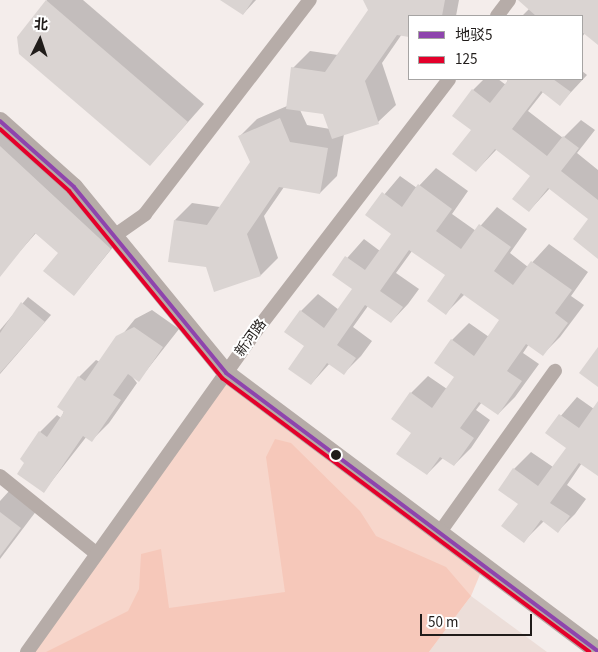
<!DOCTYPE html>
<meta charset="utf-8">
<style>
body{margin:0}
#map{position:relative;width:598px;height:652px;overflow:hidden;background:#f4edeb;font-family:"Source Sans 3","Noto Sans SC",sans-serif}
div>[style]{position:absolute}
.built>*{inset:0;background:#ecded9}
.green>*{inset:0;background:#f7d6cb}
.forest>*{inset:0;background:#f6c8ba}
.shadow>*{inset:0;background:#0003}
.building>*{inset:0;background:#dad4d2}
.minor>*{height:14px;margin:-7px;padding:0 7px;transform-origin:7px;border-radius:7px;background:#b6aca8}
.tertiary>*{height:18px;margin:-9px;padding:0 9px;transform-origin:9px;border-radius:9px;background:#b6aca8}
.bus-1>*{height:4px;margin:-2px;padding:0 2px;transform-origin:2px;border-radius:2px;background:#8e44ad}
.bus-2>*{height:4px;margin:-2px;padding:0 2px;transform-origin:2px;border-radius:2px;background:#e4002b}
.dots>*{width:14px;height:14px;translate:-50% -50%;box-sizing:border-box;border:2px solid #fff;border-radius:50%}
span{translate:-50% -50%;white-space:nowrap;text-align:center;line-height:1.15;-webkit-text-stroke:4px #fff;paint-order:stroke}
.street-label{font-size:14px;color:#201c1a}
.legend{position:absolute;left:408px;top:15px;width:175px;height:65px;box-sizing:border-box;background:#fff;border:1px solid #a6a4a3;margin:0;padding:6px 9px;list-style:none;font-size:15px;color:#201c1a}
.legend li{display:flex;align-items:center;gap:10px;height:25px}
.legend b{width:25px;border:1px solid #a6a4a3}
.north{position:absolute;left:15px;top:15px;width:50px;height:50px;-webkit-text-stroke:4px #fff;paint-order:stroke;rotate:4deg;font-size:14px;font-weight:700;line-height:20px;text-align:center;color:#201c1a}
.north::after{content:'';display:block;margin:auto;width:18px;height:22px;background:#201c1a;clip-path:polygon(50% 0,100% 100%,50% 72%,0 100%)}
.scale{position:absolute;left:420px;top:614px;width:112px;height:22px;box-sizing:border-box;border:2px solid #201c1a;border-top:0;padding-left:6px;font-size:15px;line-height:18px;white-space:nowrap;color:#201c1a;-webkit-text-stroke:4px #fff;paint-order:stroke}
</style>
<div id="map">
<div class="built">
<i style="clip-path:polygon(471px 596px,547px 652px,429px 652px)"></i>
</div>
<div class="green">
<i style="clip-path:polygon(225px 375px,481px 572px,471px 596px,421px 652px,27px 652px)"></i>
</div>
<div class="forest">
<i style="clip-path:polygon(275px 439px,291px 443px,360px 511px,376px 536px,446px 567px,471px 596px,429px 652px,46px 652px,128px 611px,139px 589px,141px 554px,161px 549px,169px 608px,285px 592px,266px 457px)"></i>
</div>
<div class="shadow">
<i style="clip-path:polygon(47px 0,83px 0,204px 104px,150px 165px,19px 37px)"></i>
<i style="clip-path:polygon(222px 0,256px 0,243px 14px)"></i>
<i style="clip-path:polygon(evenodd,365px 0,459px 0,456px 16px,409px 16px,409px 36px,402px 34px,382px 63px,396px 105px,378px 122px,344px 134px,337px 176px,320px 193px,284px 187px,264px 216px,278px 258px,261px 275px,207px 266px,175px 220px,192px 203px,220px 207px,251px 163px,240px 136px,257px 119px,287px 106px,293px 68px,310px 51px,338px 55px,369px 10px,365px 0,300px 110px,324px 113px,330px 129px,307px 125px,300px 110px)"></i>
<i style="clip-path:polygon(529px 0,598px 0,598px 43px,585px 33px,582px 37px,582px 16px,522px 16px,529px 9px)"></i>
<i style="clip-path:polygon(582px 71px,587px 75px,560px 104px,543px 92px,528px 111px,563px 138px,581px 120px,595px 130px,577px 153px,598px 170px,598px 250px,590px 219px,550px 188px,529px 211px,532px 175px,497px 149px,476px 171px,473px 130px,473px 90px,484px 79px,498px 79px,506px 85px,508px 79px,582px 79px)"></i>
<i style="clip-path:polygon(0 124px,122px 236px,74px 295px,60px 253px,36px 233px,0 274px)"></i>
<i style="clip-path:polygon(436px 168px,468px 191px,452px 214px,476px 231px,497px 207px,527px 229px,510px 253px,528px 267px,549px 244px,588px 272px,571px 296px,584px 305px,560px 337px,543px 354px,529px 344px,523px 353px,539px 364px,515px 397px,498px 414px,482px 402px,476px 410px,490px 420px,471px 448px,454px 465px,443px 458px,427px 474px,413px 433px,411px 393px,428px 376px,447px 389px,456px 377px,452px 340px,469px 323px,489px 337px,501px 319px,465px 294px,446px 313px,447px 275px,412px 251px,396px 273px,419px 289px,408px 304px,391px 322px,368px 306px,353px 327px,372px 341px,361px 356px,344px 373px,330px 363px,311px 384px,301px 311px,318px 294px,339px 310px,354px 289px,333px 274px,364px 239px,380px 251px,393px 234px,367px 215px,400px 176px,417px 188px)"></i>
<i style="clip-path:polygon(28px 297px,51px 315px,0 374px,0 330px)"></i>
<i style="clip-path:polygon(152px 310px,179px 329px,139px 380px,131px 375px,137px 383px,109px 423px,92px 440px,87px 436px,44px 491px,26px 462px,40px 432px,57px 415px,61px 418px,79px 377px,96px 360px,100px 362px,135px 319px)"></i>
<i style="clip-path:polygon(577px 397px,594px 409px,598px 403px,598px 475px,582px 463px,567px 485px,586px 499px,575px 514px,558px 531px,544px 521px,524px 541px,514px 469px,531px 452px,553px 467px,568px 447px,547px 432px)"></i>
<i style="clip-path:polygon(10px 490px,37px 510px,0 559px,0 501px)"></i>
</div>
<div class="building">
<i style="clip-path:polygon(46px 0,188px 122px,150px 166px,19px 54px,17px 37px)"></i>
<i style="clip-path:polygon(220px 0,253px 0,243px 15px)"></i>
<i style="clip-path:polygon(363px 0,445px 0,442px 16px,409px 16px,409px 37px,397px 35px,365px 81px,379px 124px,332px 139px,323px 114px,286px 109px,291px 67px,325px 72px,368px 10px)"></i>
<i style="clip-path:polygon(518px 0,598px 0,598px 45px,582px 32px,582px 16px,536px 16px)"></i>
<i style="clip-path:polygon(509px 79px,553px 79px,571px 92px,560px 106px,541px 91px,512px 129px,547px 156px,563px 136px,579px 148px,561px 171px,598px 200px,598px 259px,573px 239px,588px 219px,548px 188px,529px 212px,512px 199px,530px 176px,495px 149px,476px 172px,452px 154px,471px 130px,452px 116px,472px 89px,490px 103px)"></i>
<i style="clip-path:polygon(280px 118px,290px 142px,328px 148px,320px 194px,279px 187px,247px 234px,261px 276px,214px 292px,206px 267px,168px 262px,174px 220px,207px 225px,250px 162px,238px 136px)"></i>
<i style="clip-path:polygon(0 146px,111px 249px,74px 296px,43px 271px,58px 253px,35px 233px,0 277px)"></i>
<i style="clip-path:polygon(418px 184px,452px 209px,436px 231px,461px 249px,479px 224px,511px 247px,494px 271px,513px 285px,531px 261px,572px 290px,555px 313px,568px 323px,543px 356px,526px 344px,507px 371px,522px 381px,498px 415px,479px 402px,460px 428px,474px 438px,454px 466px,440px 457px,427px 475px,396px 454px,411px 433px,391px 419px,410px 392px,432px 408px,454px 377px,434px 363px,451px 339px,474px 356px,499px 320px,461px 293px,446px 315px,427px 301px,445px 275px,409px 250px,380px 291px,403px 307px,391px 323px,365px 305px,337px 345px,356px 358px,344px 375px,327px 363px,311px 385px,288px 369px,304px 346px,284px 332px,300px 310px,324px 328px,352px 289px,332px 275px,345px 256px,365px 270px,391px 234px,365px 215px,382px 192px,402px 207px)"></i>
<i style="clip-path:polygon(21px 302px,45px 322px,0 373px,0 333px)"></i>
<i style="clip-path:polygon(134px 327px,163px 347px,139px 382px,128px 374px,113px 395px,121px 400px,92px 442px,83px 436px,44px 493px,17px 474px,24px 463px,20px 459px,39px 431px,47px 437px,64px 412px,57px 407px,78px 376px,85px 381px,116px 336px)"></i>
<i style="clip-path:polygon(598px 347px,598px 387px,579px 373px)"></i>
<i style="clip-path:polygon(598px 401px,598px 476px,579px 463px,550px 503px,570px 516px,558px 533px,541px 520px,524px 543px,501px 526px,518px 504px,498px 490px,513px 468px,538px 486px,566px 448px,545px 433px,559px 414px,579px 428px)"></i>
<i style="clip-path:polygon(0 512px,21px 528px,0 556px)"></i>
</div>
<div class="minor">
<i style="left:497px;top:16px;width:20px;rotate:-53deg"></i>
<i style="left:114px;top:236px;width:38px;rotate:-35deg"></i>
<i style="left:145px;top:214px;width:270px;rotate:-52.4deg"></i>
<i style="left:0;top:476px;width:124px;rotate:38.8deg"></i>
<i style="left:440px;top:532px;width:198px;rotate:-54.5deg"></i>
<i style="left:27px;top:652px;width:399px;rotate:-54.5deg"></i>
<i style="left:259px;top:327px;width:312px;rotate:-52.5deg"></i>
</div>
<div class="tertiary">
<i style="left:0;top:121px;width:99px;rotate:41.7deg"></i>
<i style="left:74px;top:187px;width:240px;rotate:50.7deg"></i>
<i style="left:226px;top:373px;width:464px;rotate:36.8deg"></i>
</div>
<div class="bus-1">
<i style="left:0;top:121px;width:99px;rotate:41.7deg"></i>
<i style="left:74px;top:187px;width:240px;rotate:50.7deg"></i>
<i style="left:226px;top:373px;width:464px;rotate:36.8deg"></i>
</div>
<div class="bus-2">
<i style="left:0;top:129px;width:93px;rotate:41.9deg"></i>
<i style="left:69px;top:191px;width:242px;rotate:50.7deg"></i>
<i style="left:222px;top:378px;width:458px;rotate:36.7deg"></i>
</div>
<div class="dots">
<i style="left:336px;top:455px;background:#201c1a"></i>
</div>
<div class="street-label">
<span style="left:251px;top:338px;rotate:-54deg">新河路</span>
</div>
<ul class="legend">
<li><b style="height:6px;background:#8e44ad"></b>地驳5</li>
<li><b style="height:6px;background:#e4002b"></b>125</li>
</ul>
<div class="north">北</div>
<div class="scale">50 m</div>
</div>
